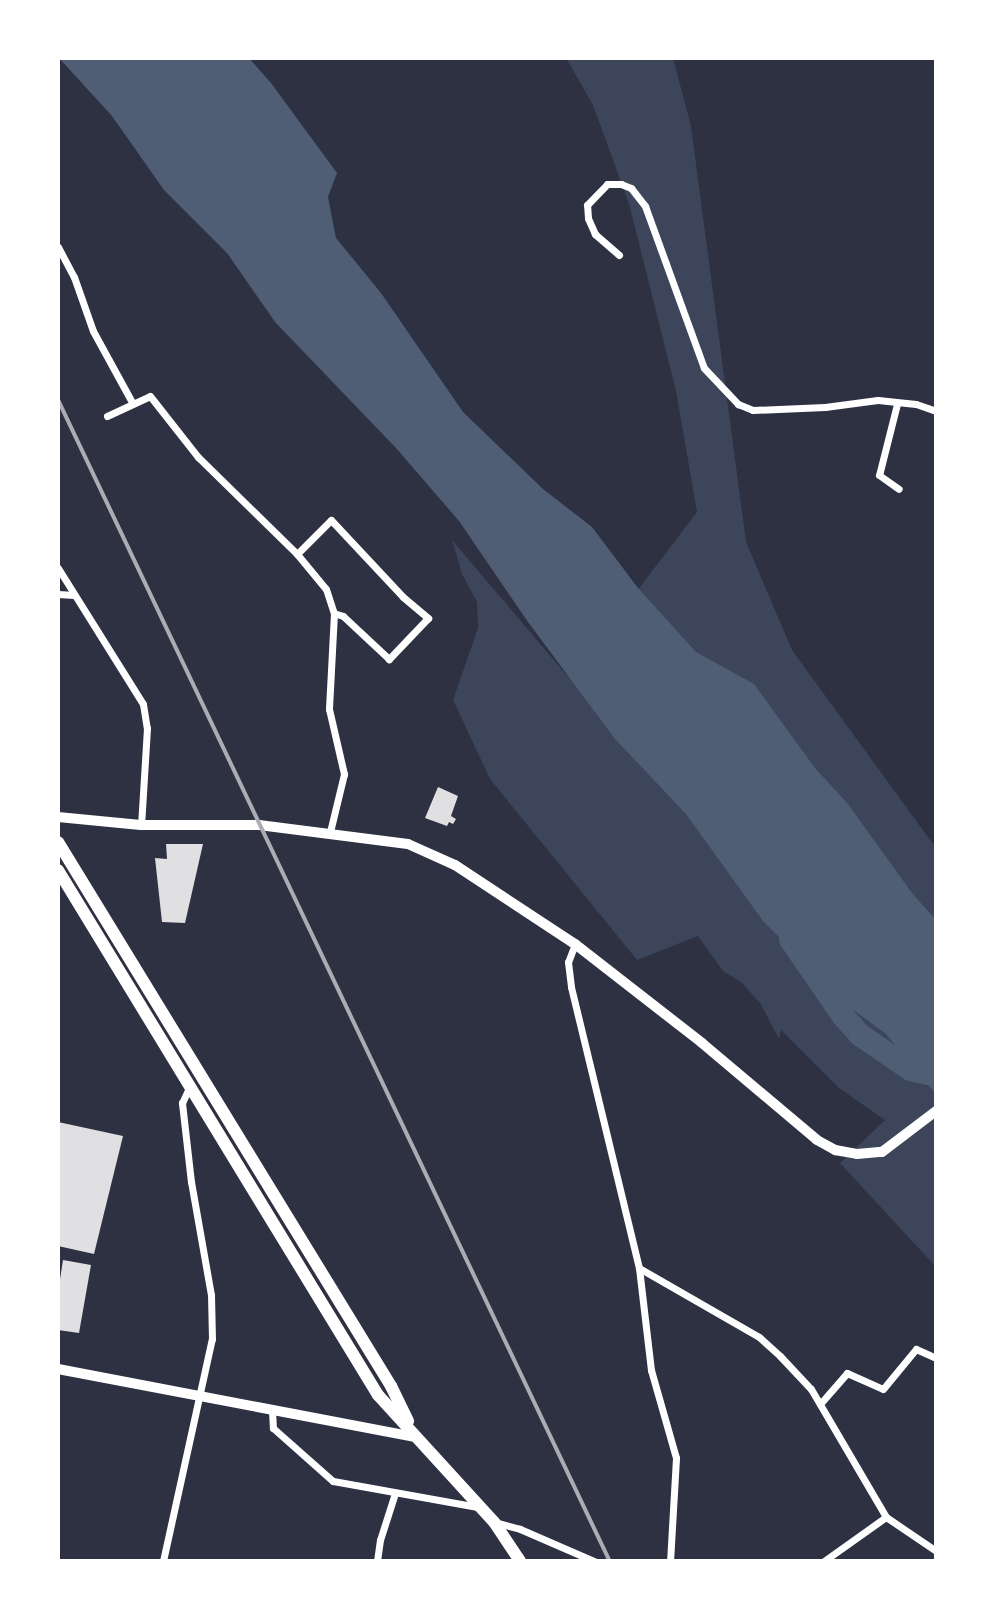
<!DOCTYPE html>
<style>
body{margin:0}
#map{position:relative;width:994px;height:1619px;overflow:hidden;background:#2d3142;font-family:"IBM Plex Serif",serif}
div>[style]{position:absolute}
.green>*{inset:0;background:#3c4559}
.water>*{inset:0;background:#4f5d75}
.river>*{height:23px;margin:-11.5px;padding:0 11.5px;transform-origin:11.5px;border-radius:11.5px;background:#4f5d75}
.building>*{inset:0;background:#e0e0e3}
.minor>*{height:7px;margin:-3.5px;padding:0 3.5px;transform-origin:3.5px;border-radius:3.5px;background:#fff}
.tertiary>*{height:10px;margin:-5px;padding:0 5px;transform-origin:5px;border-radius:5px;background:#fff}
.secondary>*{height:10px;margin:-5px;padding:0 5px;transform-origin:5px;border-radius:5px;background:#fff}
.trunk>*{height:12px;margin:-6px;padding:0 6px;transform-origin:6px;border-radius:6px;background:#fff}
.rail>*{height:3.5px;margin:-1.75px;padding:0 1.75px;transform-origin:1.75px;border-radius:1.75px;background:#abadb3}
span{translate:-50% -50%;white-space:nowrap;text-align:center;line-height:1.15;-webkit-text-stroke:7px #fff;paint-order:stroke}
.frame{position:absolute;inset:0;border:60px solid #fff;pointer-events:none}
</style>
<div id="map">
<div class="green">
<i style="clip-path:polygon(566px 58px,673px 58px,691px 126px,746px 542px,792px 650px,936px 848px,936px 1267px,840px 1163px,885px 1120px,839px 1088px,781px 1030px,779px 1039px,760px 1003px,742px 983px,723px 971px,698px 936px,637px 960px,490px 779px,453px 700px,478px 628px,477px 602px,462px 574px,452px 540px,570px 679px,697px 512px,676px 391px,629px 204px,593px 105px)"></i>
</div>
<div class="water">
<i style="clip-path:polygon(59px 58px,249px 58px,271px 83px,337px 173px,328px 197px,336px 238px,381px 293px,463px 412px,543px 489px,592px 527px,638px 588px,696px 652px,754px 684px,815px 768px,848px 804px,912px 893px,936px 920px,936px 1094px,886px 1034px,848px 1006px,763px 921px,686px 814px,615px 739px,528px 622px,459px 521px,396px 448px,275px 322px,227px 253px,164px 190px,112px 116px)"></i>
</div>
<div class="river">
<i style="left:790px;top:939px;width:93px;rotate:55.5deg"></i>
<i style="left:843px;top:1016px;width:24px;rotate:48deg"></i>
<i style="left:859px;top:1034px;width:62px;rotate:34.5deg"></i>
<i style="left:910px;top:1069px;width:27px;rotate:13deg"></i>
</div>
<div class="building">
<i style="clip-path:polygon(438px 787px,458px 796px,451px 816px,456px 819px,453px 824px,449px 822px,447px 826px,425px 818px)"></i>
<i style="clip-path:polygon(166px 844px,203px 844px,185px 923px,162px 922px,155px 858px,167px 859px)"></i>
<i style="clip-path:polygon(58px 1122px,123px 1136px,94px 1254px,58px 1246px)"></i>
<i style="clip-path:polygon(63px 1260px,91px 1265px,79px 1333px,58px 1330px,58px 1292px)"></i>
</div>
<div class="minor">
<i style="left:58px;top:247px;width:34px;rotate:62deg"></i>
<i style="left:74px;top:277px;width:57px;rotate:70.6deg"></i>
<i style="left:93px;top:331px;width:83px;rotate:61.3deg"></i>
<i style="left:619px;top:255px;width:32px;rotate:-139deg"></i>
<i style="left:595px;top:234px;width:17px;rotate:-114deg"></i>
<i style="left:588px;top:218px;width:13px;rotate:-94deg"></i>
<i style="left:587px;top:205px;width:29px;rotate:-46deg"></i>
<i style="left:607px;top:184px;width:14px"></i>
<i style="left:621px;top:184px;width:11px;rotate:22deg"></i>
<i style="left:631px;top:188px;width:23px;rotate:52deg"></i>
<i style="left:645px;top:206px;width:172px;rotate:70deg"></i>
<i style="left:704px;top:368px;width:50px;rotate:46.6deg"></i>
<i style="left:738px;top:404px;width:16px;rotate:22deg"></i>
<i style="left:753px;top:410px;width:72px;rotate:-2.4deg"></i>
<i style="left:825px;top:407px;width:53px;rotate:-7.5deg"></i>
<i style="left:878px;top:400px;width:38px;rotate:6deg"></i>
<i style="left:916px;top:404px;width:21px;rotate:19deg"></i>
<i style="left:897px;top:404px;width:73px;rotate:104.2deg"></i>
<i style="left:879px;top:475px;width:24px;rotate:35deg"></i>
<i style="left:107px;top:416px;width:47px;rotate:-24.9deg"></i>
<i style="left:150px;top:396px;width:78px;rotate:51.8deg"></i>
<i style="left:198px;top:457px;width:139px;rotate:44.4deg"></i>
<i style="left:297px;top:554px;width:48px;rotate:-45deg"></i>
<i style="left:331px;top:520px;width:105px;rotate:46.9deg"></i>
<i style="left:403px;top:597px;width:33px;rotate:40deg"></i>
<i style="left:428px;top:618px;width:57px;rotate:133.6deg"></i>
<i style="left:389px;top:659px;width:63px;rotate:-136.9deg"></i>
<i style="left:343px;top:616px;width:9px;rotate:-162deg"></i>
<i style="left:297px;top:554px;width:45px;rotate:50.4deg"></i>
<i style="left:326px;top:589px;width:25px;rotate:72deg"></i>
<i style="left:334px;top:613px;width:96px;rotate:93deg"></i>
<i style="left:329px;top:709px;width:67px;rotate:77deg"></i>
<i style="left:344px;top:774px;width:60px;rotate:103.6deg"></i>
<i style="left:58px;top:568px;width:160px;rotate:58deg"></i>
<i style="left:143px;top:704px;width:24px;rotate:81deg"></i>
<i style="left:147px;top:728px;width:97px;rotate:93.5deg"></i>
<i style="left:58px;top:594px;width:16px;rotate:4deg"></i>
<i style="left:575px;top:944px;width:19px;rotate:111deg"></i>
<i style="left:568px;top:962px;width:25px;rotate:83deg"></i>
<i style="left:571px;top:987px;width:289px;rotate:76.4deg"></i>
<i style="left:639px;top:1268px;width:103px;rotate:83.3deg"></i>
<i style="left:651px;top:1370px;width:91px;rotate:74.1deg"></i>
<i style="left:676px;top:1458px;width:103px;rotate:93.3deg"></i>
<i style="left:639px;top:1268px;width:138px;rotate:29.9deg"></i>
<i style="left:759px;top:1337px;width:28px;rotate:42deg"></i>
<i style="left:780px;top:1356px;width:45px;rotate:46.8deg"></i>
<i style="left:811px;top:1389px;width:148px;rotate:59.6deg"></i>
<i style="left:886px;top:1517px;width:60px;rotate:34.2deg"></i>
<i style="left:820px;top:1404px;width:41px;rotate:-48.9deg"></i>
<i style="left:847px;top:1373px;width:39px;rotate:24deg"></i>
<i style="left:883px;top:1389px;width:52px;rotate:-50.5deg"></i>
<i style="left:916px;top:1349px;width:22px;rotate:24deg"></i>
<i style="left:272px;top:1410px;width:18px;rotate:87deg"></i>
<i style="left:273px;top:1428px;width:80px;rotate:41.5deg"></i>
<i style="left:333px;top:1481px;width:147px;rotate:10.2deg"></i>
<i style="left:494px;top:1522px;width:27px;rotate:15deg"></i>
<i style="left:520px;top:1529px;width:81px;rotate:23.4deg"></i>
<i style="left:163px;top:1561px;width:227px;rotate:-77.6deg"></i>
<i style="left:212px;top:1339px;width:44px;rotate:-91.3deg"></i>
<i style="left:211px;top:1295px;width:115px;rotate:-100deg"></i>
<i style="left:191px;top:1182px;width:80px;rotate:-96.5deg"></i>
<i style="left:182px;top:1103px;width:19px;rotate:-65deg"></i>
<i style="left:377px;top:1561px;width:21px;rotate:-82deg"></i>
<i style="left:380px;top:1540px;width:49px;rotate:-72.3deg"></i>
<i style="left:824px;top:1561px;width:76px;rotate:-35.4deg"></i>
</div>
<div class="tertiary">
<i style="left:58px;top:1369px;width:364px;rotate:10.8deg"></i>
</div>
<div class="secondary">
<i style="left:58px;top:817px;width:83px;rotate:5.5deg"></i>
<i style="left:141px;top:825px;width:118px"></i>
<i style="left:259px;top:825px;width:150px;rotate:7.3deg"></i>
<i style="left:408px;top:844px;width:51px;rotate:24.1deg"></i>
<i style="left:455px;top:865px;width:144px;rotate:33.4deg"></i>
<i style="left:575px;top:944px;width:161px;rotate:37.9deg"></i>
<i style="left:702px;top:1043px;width:150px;rotate:40.1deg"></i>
<i style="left:817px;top:1140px;width:21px;rotate:29deg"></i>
<i style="left:835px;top:1150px;width:22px;rotate:10deg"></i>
<i style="left:857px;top:1154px;width:25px;rotate:-5deg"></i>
<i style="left:882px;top:1152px;width:68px;rotate:-37.2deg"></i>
</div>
<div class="trunk">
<i style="left:58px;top:842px;width:638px;rotate:58.53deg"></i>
<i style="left:391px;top:1386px;width:39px;rotate:64deg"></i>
<i style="left:58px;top:870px;width:615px;rotate:58.64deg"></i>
<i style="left:378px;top:1395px;width:172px;rotate:47.6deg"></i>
<i style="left:494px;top:1522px;width:47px;rotate:56.3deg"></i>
</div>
<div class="rail">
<i style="left:58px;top:399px;width:1286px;rotate:64.59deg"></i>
</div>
<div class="frame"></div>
</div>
